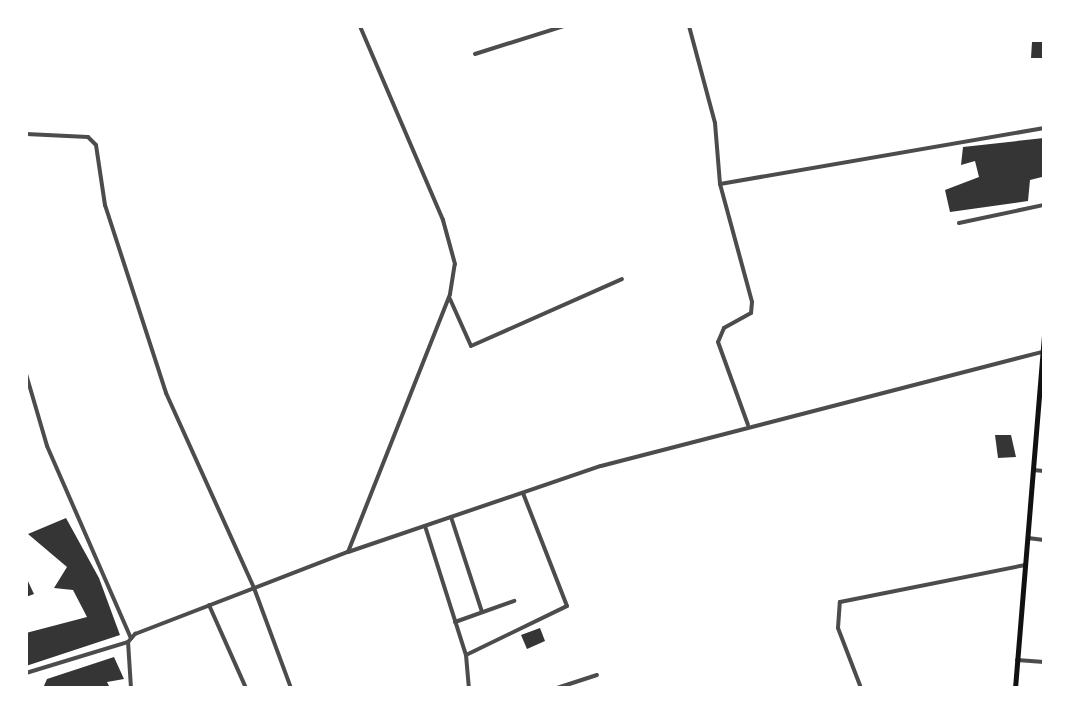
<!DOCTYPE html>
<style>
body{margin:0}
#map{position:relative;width:1070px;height:714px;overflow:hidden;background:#fff;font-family:Cabin,sans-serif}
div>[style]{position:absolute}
.building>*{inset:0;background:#353535}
.minor>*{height:4px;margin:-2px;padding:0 2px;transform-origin:2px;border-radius:2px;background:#4c4c4c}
.secondary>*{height:5px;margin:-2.5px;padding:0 2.5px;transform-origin:2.5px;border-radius:2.5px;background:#111}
span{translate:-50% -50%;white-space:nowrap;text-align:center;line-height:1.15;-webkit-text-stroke:6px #fff;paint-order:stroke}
.frame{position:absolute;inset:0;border:28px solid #fff;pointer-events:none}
</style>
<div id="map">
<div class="building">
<i style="clip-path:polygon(1032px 42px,1044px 42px,1044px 58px,1031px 58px)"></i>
<i style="clip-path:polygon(1044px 138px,1042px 177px,1030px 180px,1028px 201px,950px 212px,945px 190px,979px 177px,975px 161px,961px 165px,963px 147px)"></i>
<i style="clip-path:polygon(995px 435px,1011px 435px,1016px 457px,998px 458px)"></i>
<i style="clip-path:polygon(66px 518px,99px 578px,120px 635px,26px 666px,26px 633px,87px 617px,73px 590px,54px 588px,67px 567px,28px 534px)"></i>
<i style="clip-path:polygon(26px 577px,34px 594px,26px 597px)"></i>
<i style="clip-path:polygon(540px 628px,545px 641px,527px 649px,521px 635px)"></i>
<i style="clip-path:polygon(114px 657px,124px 679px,107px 682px,110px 688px,43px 688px,47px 679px)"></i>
</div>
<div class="minor">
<i style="left:689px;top:26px;width:100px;rotate:75deg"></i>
<i style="left:715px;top:123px;width:61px;rotate:85.3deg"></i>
<i style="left:720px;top:184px;width:122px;rotate:74.8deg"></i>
<i style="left:752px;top:302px;width:11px;rotate:95deg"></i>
<i style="left:751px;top:313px;width:31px;rotate:151deg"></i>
<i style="left:724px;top:328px;width:15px;rotate:113deg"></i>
<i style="left:718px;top:342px;width:88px;rotate:70.1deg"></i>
<i style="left:893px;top:26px;width:9px"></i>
<i style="left:475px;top:54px;width:93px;rotate:-17.5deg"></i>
<i style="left:26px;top:134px;width:62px;rotate:2.8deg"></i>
<i style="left:88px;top:137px;width:11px;rotate:45deg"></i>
<i style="left:96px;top:145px;width:61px;rotate:81.5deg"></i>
<i style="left:105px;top:205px;width:198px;rotate:72deg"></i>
<i style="left:166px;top:393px;width:214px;rotate:65.7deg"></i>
<i style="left:254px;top:588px;width:107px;rotate:69.7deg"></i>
<i style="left:720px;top:184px;width:329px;rotate:-9.8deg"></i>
<i style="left:959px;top:223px;width:87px;rotate:-12deg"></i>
<i style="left:450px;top:299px;width:51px;rotate:65.9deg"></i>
<i style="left:471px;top:346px;width:165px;rotate:-23.9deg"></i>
<i style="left:26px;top:374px;width:75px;rotate:73.7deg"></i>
<i style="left:47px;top:446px;width:210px;rotate:66.4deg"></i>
<i style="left:1033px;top:470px;width:11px;rotate:5deg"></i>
<i style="left:451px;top:517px;width:100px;rotate:71.9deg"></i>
<i style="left:425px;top:526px;width:135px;rotate:72.4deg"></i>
<i style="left:466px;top:655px;width:33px;rotate:85deg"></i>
<i style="left:1028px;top:538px;width:16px;rotate:7deg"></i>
<i style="left:348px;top:552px;width:277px;rotate:-68.4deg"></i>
<i style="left:450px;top:294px;width:30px;rotate:-81deg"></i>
<i style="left:455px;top:264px;width:46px;rotate:-105.3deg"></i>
<i style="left:443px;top:220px;width:211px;rotate:-113.2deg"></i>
<i style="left:209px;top:605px;width:91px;rotate:66deg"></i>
<i style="left:455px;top:622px;width:63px;rotate:-19.6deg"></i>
<i style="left:466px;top:655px;width:112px;rotate:-25.9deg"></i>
<i style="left:567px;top:606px;width:121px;rotate:-111.3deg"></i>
<i style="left:1017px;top:660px;width:27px;rotate:4deg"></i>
<i style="left:26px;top:673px;width:107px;rotate:-16.9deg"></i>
<i style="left:131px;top:688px;width:46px;rotate:-93.7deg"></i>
<i style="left:128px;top:642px;width:11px;rotate:-49deg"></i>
<i style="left:135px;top:634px;width:228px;rotate:-21.1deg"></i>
<i style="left:348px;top:552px;width:267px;rotate:-18.8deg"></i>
<i style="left:601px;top:466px;width:455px;rotate:-14.5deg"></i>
<i style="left:557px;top:688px;width:42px;rotate:-18deg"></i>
<i style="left:861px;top:688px;width:64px;rotate:-111deg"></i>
<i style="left:838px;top:628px;width:26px;rotate:-86deg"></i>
<i style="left:840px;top:602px;width:189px;rotate:-11.3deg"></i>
</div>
<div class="secondary">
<i style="left:1015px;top:688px;width:355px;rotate:-85.3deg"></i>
</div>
<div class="frame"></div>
</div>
